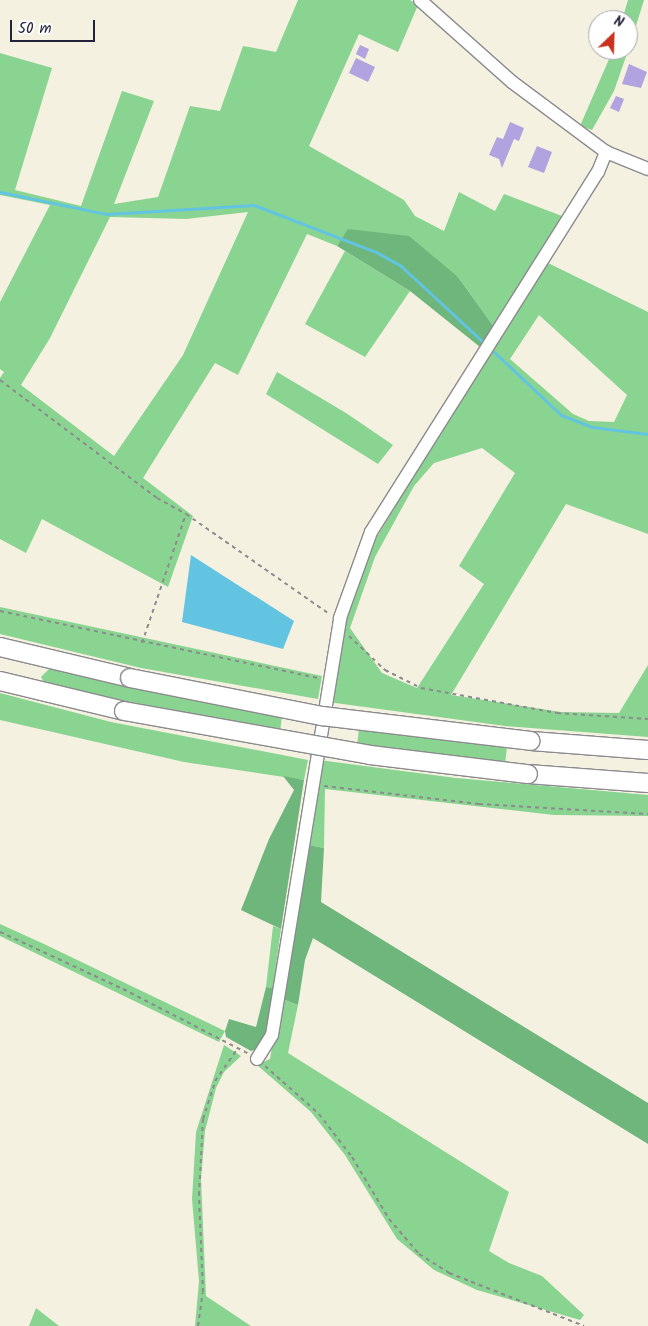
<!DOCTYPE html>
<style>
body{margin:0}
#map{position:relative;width:648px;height:1326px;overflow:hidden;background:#f5f1e1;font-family:Kalam,sans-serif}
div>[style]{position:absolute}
.green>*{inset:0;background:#89d491}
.forest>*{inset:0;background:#6eb67b}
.water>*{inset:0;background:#62c4e0}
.stream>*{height:3px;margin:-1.5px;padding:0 1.5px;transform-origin:1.5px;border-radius:1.5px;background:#62c4e0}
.building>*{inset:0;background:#b1a3df}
.path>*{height:2px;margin-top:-1px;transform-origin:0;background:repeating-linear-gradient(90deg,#8c8a8e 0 4px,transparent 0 8px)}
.roads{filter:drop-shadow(1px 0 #8c8a8e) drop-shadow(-1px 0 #8c8a8e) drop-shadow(0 1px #8c8a8e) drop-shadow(0 -1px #8c8a8e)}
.minor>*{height:12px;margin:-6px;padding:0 6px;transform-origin:6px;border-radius:6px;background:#fff}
.highway>*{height:18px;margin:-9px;padding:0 9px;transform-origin:9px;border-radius:9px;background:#fff}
.bridges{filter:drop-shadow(1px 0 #8c8a8e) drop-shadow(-1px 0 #8c8a8e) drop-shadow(0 1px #8c8a8e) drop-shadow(0 -1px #8c8a8e)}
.highway-bridge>*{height:18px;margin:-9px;padding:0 9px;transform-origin:9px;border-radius:9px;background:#fff}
span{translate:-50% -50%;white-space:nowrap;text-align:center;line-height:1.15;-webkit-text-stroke:4px #fff;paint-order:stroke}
.north{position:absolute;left:588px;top:10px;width:50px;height:50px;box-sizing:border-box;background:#fff;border:1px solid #a7a7b1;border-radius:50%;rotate:24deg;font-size:14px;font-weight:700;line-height:20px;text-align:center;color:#22223b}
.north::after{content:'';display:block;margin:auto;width:18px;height:22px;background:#c8321e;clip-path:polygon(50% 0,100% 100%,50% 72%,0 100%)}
.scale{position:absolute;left:10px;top:20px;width:85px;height:22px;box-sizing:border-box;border:2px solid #22223b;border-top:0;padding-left:6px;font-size:15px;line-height:18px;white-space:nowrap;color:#22223b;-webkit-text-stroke:4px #fff;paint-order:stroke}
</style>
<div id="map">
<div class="green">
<i style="clip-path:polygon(evenodd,298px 0,410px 0,418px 5px,398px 52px,359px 34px,309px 146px,404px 200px,415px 216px,444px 231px,459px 192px,495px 211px,504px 194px,562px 216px,494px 327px,458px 277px,349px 229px,337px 246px,307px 234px,238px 375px,215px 363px,143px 478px,193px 516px,168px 587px,42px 519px,26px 553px,0 539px,0 378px,4px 372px,0 369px,0 302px,50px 205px,0 195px,0 53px,52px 68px,15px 190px,81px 206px,122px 91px,154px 101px,114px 204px,158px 197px,190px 106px,220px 111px,243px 46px,276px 52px,298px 0,248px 212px,183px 355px,114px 456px,21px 385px,50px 338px,110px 217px,186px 219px,248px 212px)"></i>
<i style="clip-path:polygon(628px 0,644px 0,629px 48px,614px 91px,592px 130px,580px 126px,613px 50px,628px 50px,628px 20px,622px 20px)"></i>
<i style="clip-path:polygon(345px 251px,410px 291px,365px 357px,305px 324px)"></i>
<i style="clip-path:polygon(evenodd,548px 263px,648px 312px,648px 534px,566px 504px,451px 695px,561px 712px,619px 713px,648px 665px,648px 737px,505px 726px,328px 702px,344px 618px,372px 545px,520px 302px,548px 263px,539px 315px,627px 395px,614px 422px,589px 421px,573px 414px,510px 359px,539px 315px,548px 263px,482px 448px,515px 473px,459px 566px,484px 584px,417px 688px,382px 673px,350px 628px,375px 557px,414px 486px,434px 463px,482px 448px)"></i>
<i style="clip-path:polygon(277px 372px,346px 413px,393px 445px,378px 464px,266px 394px)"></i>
<i style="clip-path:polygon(0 607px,322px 676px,318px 699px,141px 668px,0 634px)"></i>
<i style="clip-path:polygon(50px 668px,282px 715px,280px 733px,45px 684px,41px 677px)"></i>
<i style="clip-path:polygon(0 693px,111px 722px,308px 760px,304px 780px,184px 762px,0 720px)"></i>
<i style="clip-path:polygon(359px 729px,507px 747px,505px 764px,357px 745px)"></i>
<i style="clip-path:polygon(319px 760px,456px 778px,648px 795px,648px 816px,554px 815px,325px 789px,324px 848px,304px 844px)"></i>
<i style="clip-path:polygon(0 924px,44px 944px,225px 1031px,219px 1042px,0 936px)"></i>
<i style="clip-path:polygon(273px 926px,281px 929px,273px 988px,266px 987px)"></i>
<i style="clip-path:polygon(280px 998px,298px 1005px,288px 1053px,509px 1192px,489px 1251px,509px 1263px,542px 1276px,584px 1315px,580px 1320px,477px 1290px,434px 1270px,397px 1239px,345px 1155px,311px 1112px,257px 1065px,270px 1059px)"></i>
<i style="clip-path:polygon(224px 1045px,241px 1056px,224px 1072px,216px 1088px,205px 1131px,201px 1179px,206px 1296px,251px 1326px,195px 1326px,199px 1281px,192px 1199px,196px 1132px)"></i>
<i style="clip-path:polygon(36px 1308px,59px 1326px,29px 1326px)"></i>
</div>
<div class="forest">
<i style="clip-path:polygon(348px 229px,409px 236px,458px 277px,494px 327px,480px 347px,410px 291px,337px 246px)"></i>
<i style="clip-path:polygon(283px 776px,304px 780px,281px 929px,241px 910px,269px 839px,294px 790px)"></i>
<i style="clip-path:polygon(304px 844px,324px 848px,321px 902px,648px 1103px,648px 1144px,313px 938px,305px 960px,298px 1005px,280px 998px)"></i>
<i style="clip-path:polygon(266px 987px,273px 988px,265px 1036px,257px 1049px,251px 1051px,226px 1037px,225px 1031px,229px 1019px,256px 1027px)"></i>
</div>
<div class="water">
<i style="clip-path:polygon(191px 555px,294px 621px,283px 649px,182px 622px)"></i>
</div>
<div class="stream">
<i style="left:0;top:192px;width:108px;rotate:11.7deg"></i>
<i style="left:106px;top:214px;width:148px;rotate:-3.5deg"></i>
<i style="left:254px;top:205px;width:131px;rotate:21.1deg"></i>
<i style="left:376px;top:252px;width:29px;rotate:29deg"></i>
<i style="left:401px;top:266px;width:112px;rotate:42.8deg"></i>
<i style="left:494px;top:352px;width:92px;rotate:43.2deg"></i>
<i style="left:561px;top:415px;width:33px;rotate:21deg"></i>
<i style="left:592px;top:427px;width:56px;rotate:7.1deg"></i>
</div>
<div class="building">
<i style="clip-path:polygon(360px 45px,369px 49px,365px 59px,356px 54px)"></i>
<i style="clip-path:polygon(356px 58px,375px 67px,368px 82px,349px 73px)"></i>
<i style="clip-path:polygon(629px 64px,647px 72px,641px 88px,622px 84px)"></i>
<i style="clip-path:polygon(616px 96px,624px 99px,619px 112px,610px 108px)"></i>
<i style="clip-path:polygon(510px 122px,524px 128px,519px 141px,514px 139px,502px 168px,499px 159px,489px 155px,497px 137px,503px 139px)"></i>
<i style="clip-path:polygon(537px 146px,552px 152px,544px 173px,528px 167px)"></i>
</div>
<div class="path">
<i style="left:0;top:380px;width:196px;rotate:36.9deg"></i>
<i style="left:157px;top:498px;width:33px;rotate:29deg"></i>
<i style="left:186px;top:514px;width:173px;rotate:34.9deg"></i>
<i style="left:0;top:611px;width:325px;rotate:11.9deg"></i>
<i style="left:349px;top:636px;width:50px;rotate:43.4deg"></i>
<i style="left:385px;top:670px;width:40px;rotate:26.6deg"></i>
<i style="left:421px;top:688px;width:138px;rotate:10.4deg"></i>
<i style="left:557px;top:713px;width:91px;rotate:3.8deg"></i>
<i style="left:142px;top:643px;width:136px;rotate:-71.2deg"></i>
<i style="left:324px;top:786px;width:156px;rotate:6.6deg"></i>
<i style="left:479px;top:804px;width:169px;rotate:3.4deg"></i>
<i style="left:0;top:932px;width:136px;rotate:24.9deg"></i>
<i style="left:123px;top:989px;width:140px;rotate:27.3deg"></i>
<i style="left:265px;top:1066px;width:72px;rotate:41.6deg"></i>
<i style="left:319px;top:1114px;width:54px;rotate:52.5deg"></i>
<i style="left:352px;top:1157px;width:72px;rotate:59.2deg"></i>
<i style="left:389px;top:1219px;width:46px;rotate:49.4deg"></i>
<i style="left:419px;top:1254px;width:36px;rotate:32deg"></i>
<i style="left:449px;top:1273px;width:145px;rotate:21.4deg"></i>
<i style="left:198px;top:1326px;width:34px;rotate:-82deg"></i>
<i style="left:203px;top:1292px;width:97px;rotate:-92.4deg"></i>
<i style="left:199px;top:1195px;width:76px;rotate:-87deg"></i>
<i style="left:203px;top:1119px;width:40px;rotate:-72deg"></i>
<i style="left:215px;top:1081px;width:40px;rotate:-55.1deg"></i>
</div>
<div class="roads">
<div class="minor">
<i style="left:606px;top:152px;width:45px;rotate:22deg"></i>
<i style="left:257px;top:1059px;width:28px;rotate:-58deg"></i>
<i style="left:272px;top:1035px;width:423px;rotate:-80.7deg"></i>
<i style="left:340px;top:618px;width:91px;rotate:-70.2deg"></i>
<i style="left:371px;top:532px;width:426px;rotate:-57.8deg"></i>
<i style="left:598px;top:172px;width:22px;rotate:-68deg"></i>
<i style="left:606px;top:152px;width:117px;rotate:-143.3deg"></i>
<i style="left:512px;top:82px;width:123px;rotate:-138.3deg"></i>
</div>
<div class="highway">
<i style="left:0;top:647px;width:134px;rotate:13.4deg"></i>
<i style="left:0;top:681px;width:128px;rotate:13.6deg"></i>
<i style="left:531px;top:741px;width:117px;rotate:4.4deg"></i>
<i style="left:528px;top:774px;width:120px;rotate:4.3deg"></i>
</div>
</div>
<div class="bridges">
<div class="highway-bridge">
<i style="left:130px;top:678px;width:196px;rotate:11.2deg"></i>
<i style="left:322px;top:716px;width:210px;rotate:6.8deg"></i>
<i style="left:124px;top:711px;width:250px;rotate:10.1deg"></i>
<i style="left:370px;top:755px;width:159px;rotate:6.9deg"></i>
</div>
</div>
<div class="north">N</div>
<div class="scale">50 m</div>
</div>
